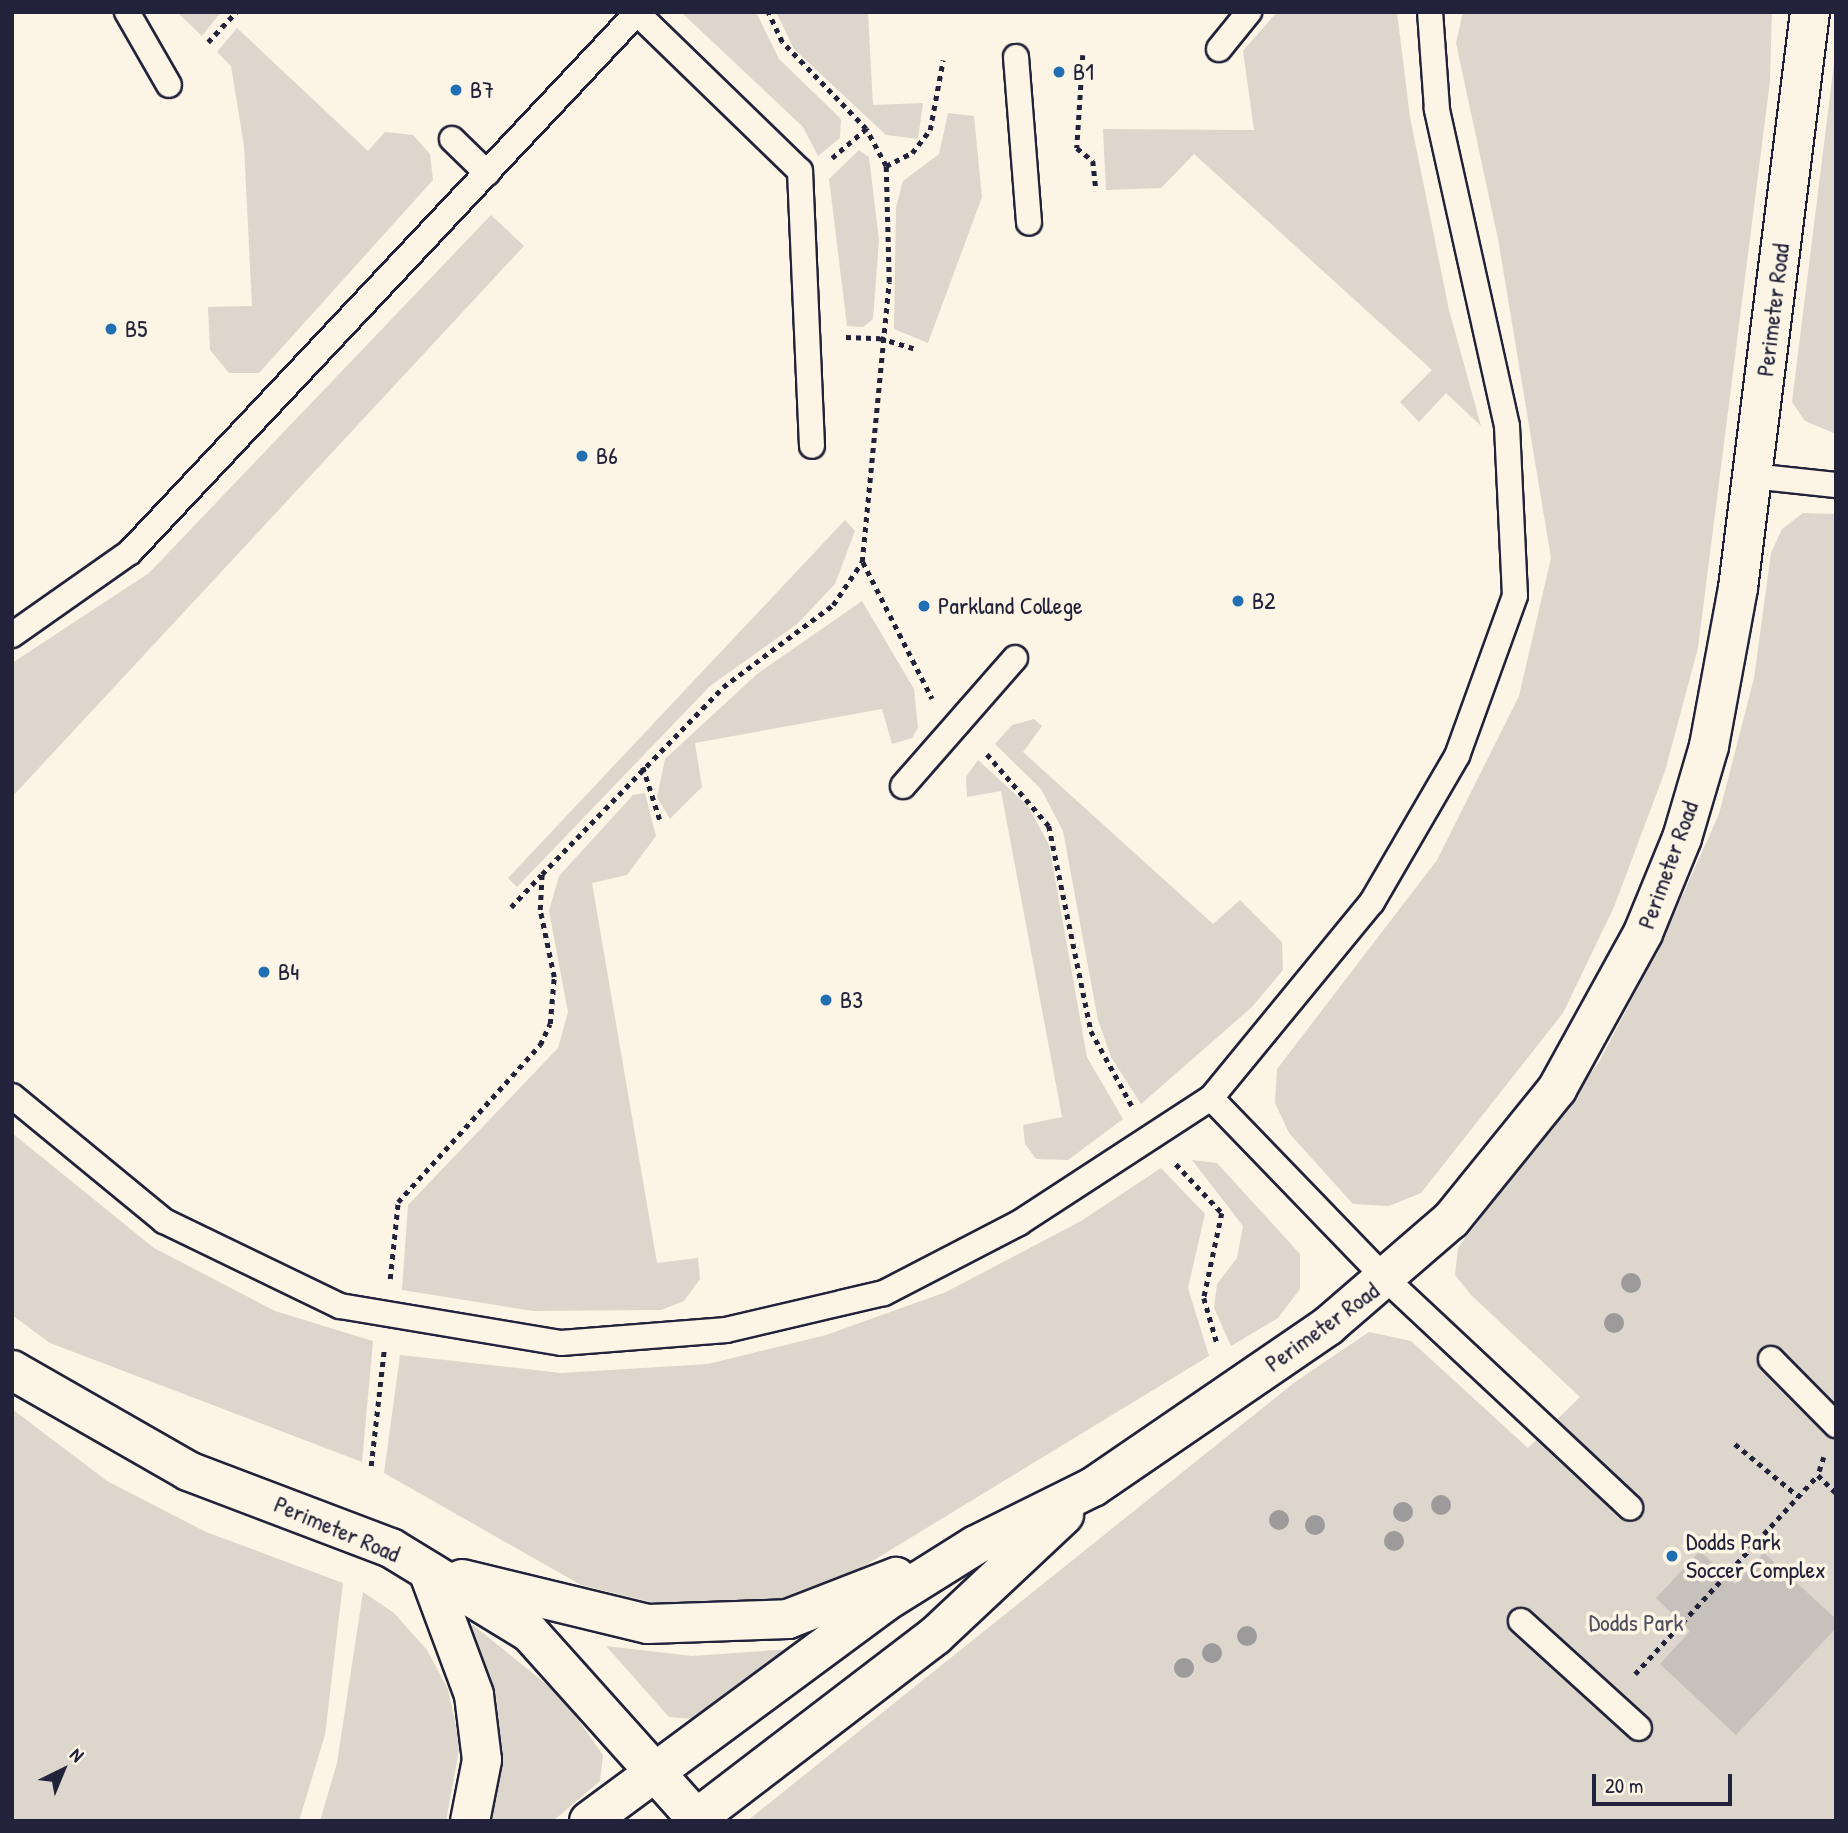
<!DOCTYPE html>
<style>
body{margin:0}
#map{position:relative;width:1848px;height:1833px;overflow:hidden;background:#fcf5e5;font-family:"Patrick Hand",sans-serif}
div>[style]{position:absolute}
.green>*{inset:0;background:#dcd6cc}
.building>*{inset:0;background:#c6c1bb}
.path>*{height:4.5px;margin-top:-2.25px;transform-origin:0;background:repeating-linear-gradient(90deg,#22223b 0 5px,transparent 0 10px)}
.roads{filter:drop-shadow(2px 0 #22223b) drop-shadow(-2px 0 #22223b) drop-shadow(0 2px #22223b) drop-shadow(0 -2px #22223b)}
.service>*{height:24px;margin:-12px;padding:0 12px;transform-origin:12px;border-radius:12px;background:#fcf5e5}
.minor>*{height:38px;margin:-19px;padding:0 19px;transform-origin:19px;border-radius:19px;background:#fcf5e5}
.trees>*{width:20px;height:20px;margin:-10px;border-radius:50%;background:#9d9a9b}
.dots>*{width:19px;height:19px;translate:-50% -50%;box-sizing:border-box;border:4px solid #fcf5e5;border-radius:50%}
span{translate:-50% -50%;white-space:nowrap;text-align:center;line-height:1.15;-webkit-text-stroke:7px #fcf5e5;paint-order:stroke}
.poi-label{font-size:24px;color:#22223b}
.left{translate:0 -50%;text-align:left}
.street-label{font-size:24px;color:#22223b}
.park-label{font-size:24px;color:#504f5f}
.frame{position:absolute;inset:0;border:14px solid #22223b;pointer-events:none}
.north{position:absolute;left:28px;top:1735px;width:70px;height:70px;-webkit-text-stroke:5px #fcf5e5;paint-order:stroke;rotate:43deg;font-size:19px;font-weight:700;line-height:28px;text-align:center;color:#22223b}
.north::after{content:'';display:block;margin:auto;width:24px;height:32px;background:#22223b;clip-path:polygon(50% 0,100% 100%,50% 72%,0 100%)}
.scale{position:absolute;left:1592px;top:1774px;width:140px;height:32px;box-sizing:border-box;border:4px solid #22223b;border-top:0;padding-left:9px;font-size:21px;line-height:24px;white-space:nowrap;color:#22223b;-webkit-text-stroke:5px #fcf5e5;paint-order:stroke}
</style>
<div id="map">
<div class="green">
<i style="clip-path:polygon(177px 12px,221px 12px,202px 36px)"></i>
<i style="clip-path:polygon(681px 12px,756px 12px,779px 59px,841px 119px,840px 138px,818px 156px,803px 127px)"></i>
<i style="clip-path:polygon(776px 12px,868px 12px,873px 105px,923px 103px,918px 139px,886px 135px,794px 49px)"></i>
<i style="clip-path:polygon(1277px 12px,1397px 12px,1410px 117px,1449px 310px,1481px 426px,1446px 393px,1419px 422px,1400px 402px,1432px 370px,1194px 154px,1161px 188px,1106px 190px,1103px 129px,1254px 130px,1243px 51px)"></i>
<i style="clip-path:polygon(1463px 12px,1772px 12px,1770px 81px,1698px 648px,1665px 771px,1614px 907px,1563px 1013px,1421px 1193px,1389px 1206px,1353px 1204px,1289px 1133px,1275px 1103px,1277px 1069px,1437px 860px,1519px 696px,1551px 558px,1498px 239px,1456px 43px)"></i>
<i style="clip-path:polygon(237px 28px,368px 151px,385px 132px,413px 135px,430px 154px,433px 180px,259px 373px,229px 373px,210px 350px,208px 307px,252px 306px,244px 146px,231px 66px,217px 52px)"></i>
<i style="clip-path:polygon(1836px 47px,1836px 434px,1805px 421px,1792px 402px)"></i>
<i style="clip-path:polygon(948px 113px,974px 116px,982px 197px,928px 343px,894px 329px,896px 207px,903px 181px,939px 154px)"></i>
<i style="clip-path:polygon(859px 150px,869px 157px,879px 240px,873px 319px,863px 327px,847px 326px,829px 179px)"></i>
<i style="clip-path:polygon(491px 215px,524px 246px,12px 797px,12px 663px,149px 573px)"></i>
<i style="clip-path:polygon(1803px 513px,1836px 514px,1836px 1821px,747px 1821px,1295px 1382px,1369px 1332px,1411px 1341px,1528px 1448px,1580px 1397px,1471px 1295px,1455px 1275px,1458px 1248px,1599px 1062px,1658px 950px,1719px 814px,1754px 678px,1771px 553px,1782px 529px)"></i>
<i style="clip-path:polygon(845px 520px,855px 531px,835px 584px,797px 624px,710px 686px,517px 887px,508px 878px)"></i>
<i style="clip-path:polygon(862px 601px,914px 689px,918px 728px,912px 738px,892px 744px,882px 709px,695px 743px,702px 787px,670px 819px,657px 797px,665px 759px,757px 674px)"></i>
<i style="clip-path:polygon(1034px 719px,1042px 726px,1023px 752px,1213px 924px,1240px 900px,1282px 942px,1283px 970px,1252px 1007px,1141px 1104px,1111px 1057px,1098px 1020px,1063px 831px,1041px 789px,995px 744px,1012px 725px)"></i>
<i style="clip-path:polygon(978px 760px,1028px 806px,1049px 845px,1087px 1057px,1123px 1119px,1068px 1160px,1036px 1159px,1025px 1144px,1023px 1125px,1062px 1117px,1001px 791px,967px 797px,966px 777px)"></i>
<i style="clip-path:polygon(645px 793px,656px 836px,627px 875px,592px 883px,657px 1263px,698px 1258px,700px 1279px,684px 1301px,661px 1310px,533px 1311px,402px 1290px,408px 1205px,558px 1048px,568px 1012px,549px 911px,559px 876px,633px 795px)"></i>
<i style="clip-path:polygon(12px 1133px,154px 1248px,275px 1311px,373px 1341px,362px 1462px,50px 1343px,12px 1315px)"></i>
<i style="clip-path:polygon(1192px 1160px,1217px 1163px,1300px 1254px,1300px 1289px,1278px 1318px,1231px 1346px,1214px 1308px,1217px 1284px,1237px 1258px,1243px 1226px)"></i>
<i style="clip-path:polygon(1161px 1168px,1205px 1214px,1188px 1288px,1209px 1356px,856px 1571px,771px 1606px,671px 1607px,581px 1585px,384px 1473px,400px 1355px,561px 1373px,708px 1364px,826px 1335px,946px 1292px,1081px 1221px)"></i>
<i style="clip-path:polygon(12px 1409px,107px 1481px,206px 1532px,343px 1583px,325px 1735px,299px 1821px,12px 1821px)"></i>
<i style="clip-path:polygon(363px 1592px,394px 1613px,427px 1650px,448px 1689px,460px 1745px,446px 1821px,320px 1821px,337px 1763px)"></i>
<i style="clip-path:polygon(473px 1625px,561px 1696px,603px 1755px,600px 1781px,553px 1821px,488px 1821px,500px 1762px,496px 1696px,462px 1630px)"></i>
<i style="clip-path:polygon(606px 1646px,692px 1656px,791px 1649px,693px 1719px,669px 1717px)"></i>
</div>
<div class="building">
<i style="clip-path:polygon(1700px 1551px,1735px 1584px,1764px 1553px,1836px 1619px,1836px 1628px,1736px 1735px,1660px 1664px,1690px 1631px,1656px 1598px)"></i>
</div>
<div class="path">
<i style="left:208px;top:42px;width:41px;rotate:-47deg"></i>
<i style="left:1083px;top:55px;width:93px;rotate:93.7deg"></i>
<i style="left:1077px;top:148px;width:21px;rotate:39deg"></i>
<i style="left:1093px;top:161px;width:30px;rotate:84deg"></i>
<i style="left:832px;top:158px;width:45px;rotate:-40.5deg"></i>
<i style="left:886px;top:166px;width:29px;rotate:-27deg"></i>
<i style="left:912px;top:153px;width:29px;rotate:-52deg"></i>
<i style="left:930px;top:130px;width:71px;rotate:-79.5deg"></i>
<i style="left:846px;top:337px;width:34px;rotate:2deg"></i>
<i style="left:880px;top:338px;width:38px;rotate:17deg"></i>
<i style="left:863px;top:562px;width:153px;rotate:63.1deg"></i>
<i style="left:987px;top:754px;width:95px;rotate:49.3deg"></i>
<i style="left:1049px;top:826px;width:209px;rotate:78.4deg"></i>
<i style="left:1091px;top:1031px;width:85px;rotate:61.3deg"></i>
<i style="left:643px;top:767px;width:59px;rotate:72.2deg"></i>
<i style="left:511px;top:907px;width:44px;rotate:-46.8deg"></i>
<i style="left:1176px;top:1164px;width:67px;rotate:46.8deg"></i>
<i style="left:1222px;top:1213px;width:87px;rotate:102deg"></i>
<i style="left:1204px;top:1298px;width:47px;rotate:73.9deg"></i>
<i style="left:390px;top:1279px;width:77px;rotate:-84.1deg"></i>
<i style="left:398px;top:1202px;width:212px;rotate:-47.9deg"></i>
<i style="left:540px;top:1045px;width:23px;rotate:-65deg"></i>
<i style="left:550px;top:1024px;width:47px;rotate:-85.1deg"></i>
<i style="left:554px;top:977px;width:68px;rotate:-101.8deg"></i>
<i style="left:540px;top:910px;width:36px;rotate:-87deg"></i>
<i style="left:542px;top:874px;width:260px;rotate:-45.9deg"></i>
<i style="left:723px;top:687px;width:137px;rotate:-36.7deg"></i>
<i style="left:833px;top:605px;width:52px;rotate:-56deg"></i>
<i style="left:862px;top:562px;width:281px;rotate:-84.5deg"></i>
<i style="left:889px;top:282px;width:116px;rotate:-91.5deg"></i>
<i style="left:886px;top:166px;width:42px;rotate:-118.4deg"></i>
<i style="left:866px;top:129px;width:121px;rotate:-134deg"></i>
<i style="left:782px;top:42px;width:33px;rotate:-115deg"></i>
<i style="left:1735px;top:1444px;width:82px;rotate:39.5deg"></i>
<i style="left:1824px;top:1457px;width:19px;rotate:108deg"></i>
<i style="left:1818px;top:1475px;width:25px;rotate:45deg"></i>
<i style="left:371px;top:1466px;width:116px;rotate:-83.6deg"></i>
<i style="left:1635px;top:1674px;width:270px;rotate:-47.4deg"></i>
</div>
<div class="roads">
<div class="service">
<i style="left:127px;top:12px;width:84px;rotate:60.1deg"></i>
<i style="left:636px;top:12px;width:228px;rotate:44.1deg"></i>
<i style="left:800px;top:171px;width:275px;rotate:87.5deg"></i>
<i style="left:1219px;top:49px;width:48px;rotate:-51deg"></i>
<i style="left:1016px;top:57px;width:166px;rotate:85.5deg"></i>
<i style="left:452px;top:139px;width:49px;rotate:44.2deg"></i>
<i style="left:1752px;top:476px;width:84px;rotate:6.1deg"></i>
<i style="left:12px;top:635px;width:144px;rotate:-35.1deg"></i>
<i style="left:130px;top:552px;width:737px;rotate:-46.76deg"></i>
<i style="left:903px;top:786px;width:170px;rotate:-48.8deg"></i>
<i style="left:12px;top:1096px;width:197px;rotate:39.4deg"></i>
<i style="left:164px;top:1221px;width:195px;rotate:25.8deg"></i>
<i style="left:340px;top:1306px;width:224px;rotate:9.5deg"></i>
<i style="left:561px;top:1343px;width:166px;rotate:-4.5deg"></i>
<i style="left:726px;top:1330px;width:162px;rotate:-13.2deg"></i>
<i style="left:884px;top:1293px;width:152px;rotate:-27.4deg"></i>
<i style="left:1019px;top:1223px;width:229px;rotate:-33.1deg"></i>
<i style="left:1211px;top:1098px;width:254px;rotate:-50.6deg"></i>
<i style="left:1372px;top:902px;width:169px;rotate:-59.8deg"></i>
<i style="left:1457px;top:756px;width:170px;rotate:-70.1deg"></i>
<i style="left:1515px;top:596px;width:170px;rotate:-92.7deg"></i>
<i style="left:1507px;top:426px;width:325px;rotate:-102.5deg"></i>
<i style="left:1437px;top:109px;width:97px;rotate:-94.1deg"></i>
<i style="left:1211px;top:1098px;width:253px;rotate:46deg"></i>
<i style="left:1387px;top:1280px;width:333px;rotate:43.1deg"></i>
<i style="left:1771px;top:1359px;width:93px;rotate:45.4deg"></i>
<i style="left:1521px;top:1621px;width:159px;rotate:42.2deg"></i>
</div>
<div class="minor">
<i style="left:12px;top:1370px;width:203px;rotate:29.8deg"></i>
<i style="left:188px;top:1471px;width:217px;rotate:20.8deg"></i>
<i style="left:391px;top:1548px;width:163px;rotate:31.4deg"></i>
<i style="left:530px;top:1633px;width:249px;rotate:48.1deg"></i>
<i style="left:428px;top:1571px;width:132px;rotate:69.6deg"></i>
<i style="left:474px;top:1695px;width:65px;rotate:83deg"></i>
<i style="left:482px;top:1760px;width:62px;rotate:101.1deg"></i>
<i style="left:462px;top:1579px;width:191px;rotate:13.6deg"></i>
<i style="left:648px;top:1624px;width:140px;rotate:-2deg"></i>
<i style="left:788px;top:1619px;width:116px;rotate:-21.3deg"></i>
<i style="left:589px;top:1821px;width:368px;rotate:-36.5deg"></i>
<i style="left:885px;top:1602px;width:107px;rotate:-32.1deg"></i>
<i style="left:976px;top:1545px;width:131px;rotate:-26.4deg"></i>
<i style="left:1093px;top:1487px;width:285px;rotate:-34.4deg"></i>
<i style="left:1328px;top:1326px;width:162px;rotate:-40.8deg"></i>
<i style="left:1451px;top:1220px;width:169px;rotate:-51deg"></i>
<i style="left:1557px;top:1089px;width:178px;rotate:-61.1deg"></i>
<i style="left:1643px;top:933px;width:103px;rotate:-67.7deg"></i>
<i style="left:1682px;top:838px;width:96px;rotate:-73.6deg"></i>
<i style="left:1709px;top:746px;width:161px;rotate:-79.6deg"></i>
<i style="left:1738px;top:588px;width:580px;rotate:-82.87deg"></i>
<i style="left:693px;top:1821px;width:305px;rotate:-37.4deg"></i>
<i style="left:935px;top:1636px;width:177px;rotate:-43.2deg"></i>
</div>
</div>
<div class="trees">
<i style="left:1631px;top:1283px"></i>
<i style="left:1614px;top:1323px"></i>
<i style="left:1441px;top:1505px"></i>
<i style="left:1403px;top:1512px"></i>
<i style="left:1279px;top:1520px"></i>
<i style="left:1315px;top:1525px"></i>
<i style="left:1394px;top:1541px"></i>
<i style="left:1247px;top:1636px"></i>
<i style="left:1212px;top:1653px"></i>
<i style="left:1184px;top:1668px"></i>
</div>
<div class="dots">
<i style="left:1059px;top:72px;background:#1f6fb2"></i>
<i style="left:456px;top:90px;background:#1f6fb2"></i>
<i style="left:111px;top:329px;background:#1f6fb2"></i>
<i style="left:582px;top:456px;background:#1f6fb2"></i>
<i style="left:1238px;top:601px;background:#1f6fb2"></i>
<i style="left:924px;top:606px;background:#1f6fb2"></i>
<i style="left:264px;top:972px;background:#1f6fb2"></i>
<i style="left:826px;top:1000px;background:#1f6fb2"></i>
<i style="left:1672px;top:1556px;background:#1f6fb2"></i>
</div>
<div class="poi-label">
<span class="left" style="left:1073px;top:72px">B1</span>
<span class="left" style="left:470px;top:90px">B7</span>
<span class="left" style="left:125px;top:329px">B5</span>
<span class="left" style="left:596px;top:456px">B6</span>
<span class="left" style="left:1252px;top:601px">B2</span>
<span class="left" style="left:938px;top:606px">Parkland College</span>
<span class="left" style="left:278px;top:972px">B4</span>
<span class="left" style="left:840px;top:1000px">B3</span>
<span class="left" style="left:1686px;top:1556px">Dodds Park<br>Soccer Complex</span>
</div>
<div class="street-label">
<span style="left:1773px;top:310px;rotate:-83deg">Perimeter Road</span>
<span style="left:1668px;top:865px;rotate:-70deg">Perimeter Road</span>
<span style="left:1322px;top:1327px;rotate:-36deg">Perimeter Road</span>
<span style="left:337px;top:1529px;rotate:23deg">Perimeter Road</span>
</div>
<div class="park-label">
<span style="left:1636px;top:1623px">Dodds Park</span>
</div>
<div class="frame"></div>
<div class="north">N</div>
<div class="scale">20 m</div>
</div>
